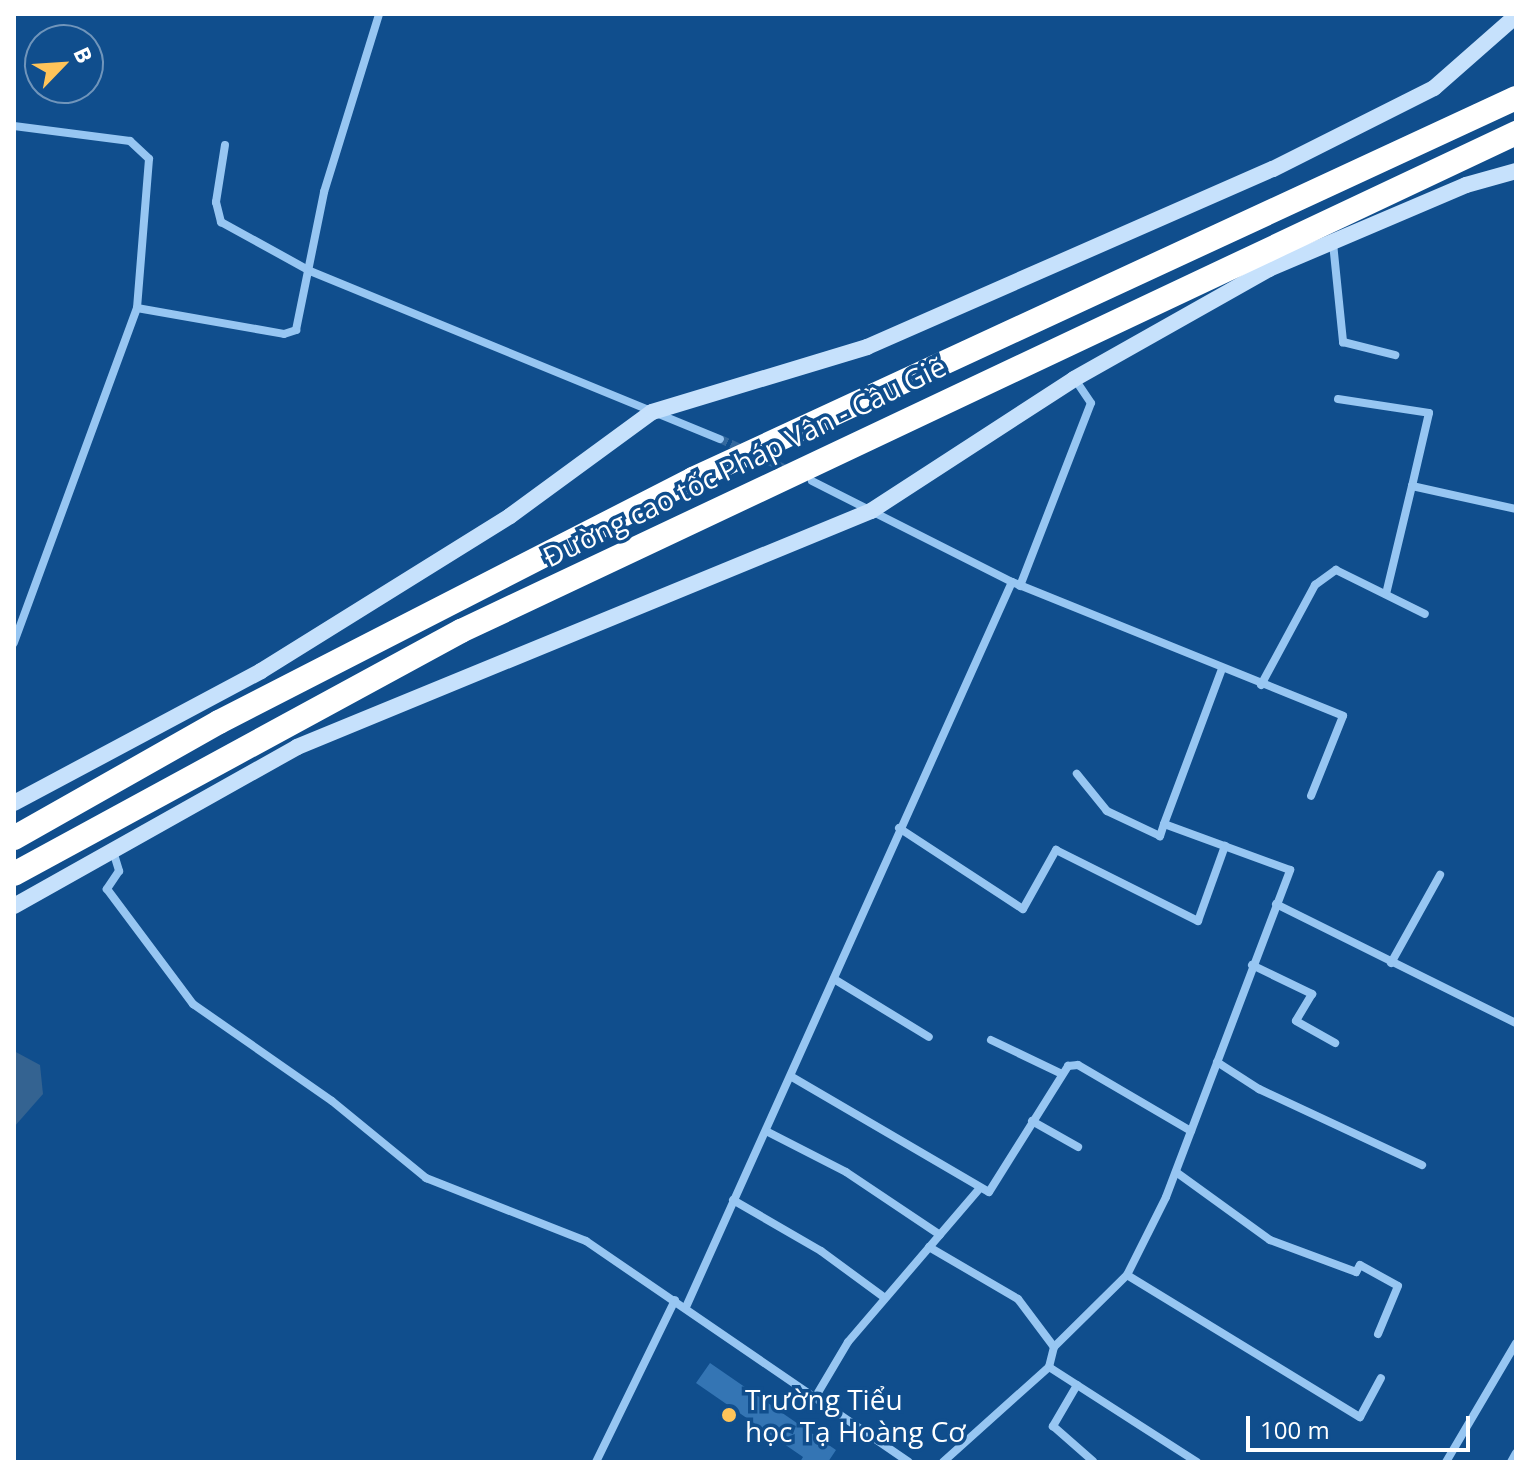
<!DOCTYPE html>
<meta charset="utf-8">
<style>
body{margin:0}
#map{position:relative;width:1530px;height:1476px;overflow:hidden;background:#104e8d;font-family:"Open Sans",sans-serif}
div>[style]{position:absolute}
.water>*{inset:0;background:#346391}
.building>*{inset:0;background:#3475b4}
.street-tunnel>*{height:8px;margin-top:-4px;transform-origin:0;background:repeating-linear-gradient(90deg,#34699e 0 8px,transparent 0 12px)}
.street>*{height:8px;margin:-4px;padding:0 4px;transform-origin:4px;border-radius:4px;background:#97c6f2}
.secondary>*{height:16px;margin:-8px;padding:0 8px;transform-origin:8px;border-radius:8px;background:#c6e1fc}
.highway>*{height:24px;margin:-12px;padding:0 12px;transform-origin:12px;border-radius:12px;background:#fff}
.dots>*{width:22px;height:22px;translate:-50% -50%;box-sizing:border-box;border:4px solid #104e8d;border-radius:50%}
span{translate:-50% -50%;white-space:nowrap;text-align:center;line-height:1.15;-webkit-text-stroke:7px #104e8d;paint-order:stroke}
.street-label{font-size:28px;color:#fff}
.poi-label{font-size:28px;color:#fff}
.left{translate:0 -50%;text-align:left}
.frame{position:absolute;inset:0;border:16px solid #fff;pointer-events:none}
.north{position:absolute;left:24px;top:24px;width:80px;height:80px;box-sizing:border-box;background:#104e8d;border:2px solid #7095bb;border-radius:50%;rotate:65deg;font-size:22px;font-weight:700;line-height:32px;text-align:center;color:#fff}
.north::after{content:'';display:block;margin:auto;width:28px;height:36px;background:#ffc459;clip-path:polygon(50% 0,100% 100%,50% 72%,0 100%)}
.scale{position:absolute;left:1246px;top:1416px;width:224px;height:36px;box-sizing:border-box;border:4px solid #fff;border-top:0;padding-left:10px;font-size:24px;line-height:28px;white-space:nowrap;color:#fff;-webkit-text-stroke:6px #104e8d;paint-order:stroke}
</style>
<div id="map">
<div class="water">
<i style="clip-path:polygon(14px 1051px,40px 1065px,43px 1094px,14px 1127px)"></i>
</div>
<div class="building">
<i style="clip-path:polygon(710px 1363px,836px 1450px,828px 1462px,800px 1462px,803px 1457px,696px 1383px)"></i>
</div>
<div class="street-tunnel">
<i style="left:720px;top:439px;width:27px;rotate:24deg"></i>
<i style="left:757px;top:456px;width:34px;rotate:24deg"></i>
</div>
<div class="street">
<i style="left:14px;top:126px;width:117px;rotate:7.4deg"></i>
<i style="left:130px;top:141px;width:26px;rotate:43deg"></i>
<i style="left:149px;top:159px;width:149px;rotate:94.6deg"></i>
<i style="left:137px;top:308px;width:357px;rotate:110.2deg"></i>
<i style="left:225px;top:145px;width:58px;rotate:99deg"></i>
<i style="left:216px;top:202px;width:21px;rotate:76deg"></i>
<i style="left:221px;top:222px;width:102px;rotate:28.8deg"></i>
<i style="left:310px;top:271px;width:443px;rotate:22.3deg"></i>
<i style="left:1333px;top:243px;width:100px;rotate:84.2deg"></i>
<i style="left:1343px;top:342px;width:54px;rotate:14deg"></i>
<i style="left:137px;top:308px;width:149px;rotate:10deg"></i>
<i style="left:284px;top:334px;width:13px;rotate:-18deg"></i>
<i style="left:296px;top:330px;width:141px;rotate:-78.5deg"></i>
<i style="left:324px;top:192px;width:186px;rotate:-72.8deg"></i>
<i style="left:1338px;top:399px;width:92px;rotate:8.7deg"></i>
<i style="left:1429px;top:413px;width:75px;rotate:103.1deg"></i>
<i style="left:1412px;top:486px;width:107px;rotate:12.5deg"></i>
<i style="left:812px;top:481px;width:224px;rotate:26.8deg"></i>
<i style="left:1012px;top:582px;width:357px;rotate:22deg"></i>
<i style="left:1343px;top:716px;width:86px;rotate:111.8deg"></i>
<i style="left:1020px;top:586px;width:196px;rotate:-68.8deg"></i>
<i style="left:1091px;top:403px;width:29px;rotate:-124deg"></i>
<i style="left:1386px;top:594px;width:111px;rotate:-76.5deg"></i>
<i style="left:1261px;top:685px;width:114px;rotate:-61.6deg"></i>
<i style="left:1315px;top:585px;width:26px;rotate:-36deg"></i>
<i style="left:1336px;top:570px;width:99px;rotate:26.3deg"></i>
<i style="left:1164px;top:824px;width:165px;rotate:-69.5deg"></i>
<i style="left:899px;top:828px;width:148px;rotate:33.2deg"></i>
<i style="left:1023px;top:909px;width:68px;rotate:-60.8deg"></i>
<i style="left:1056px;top:850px;width:159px;rotate:26.6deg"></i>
<i style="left:1198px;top:921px;width:80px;rotate:-70.2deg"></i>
<i style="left:113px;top:851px;width:21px;rotate:73deg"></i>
<i style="left:119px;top:871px;width:22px;rotate:124deg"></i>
<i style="left:107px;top:889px;width:144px;rotate:53.2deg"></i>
<i style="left:193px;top:1004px;width:169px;rotate:34.9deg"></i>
<i style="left:332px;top:1101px;width:122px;rotate:39.3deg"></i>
<i style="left:426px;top:1178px;width:172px;rotate:21.5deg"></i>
<i style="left:586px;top:1241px;width:391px;rotate:34.4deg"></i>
<i style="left:1276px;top:904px;width:268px;rotate:26.4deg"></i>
<i style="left:1391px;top:963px;width:101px;rotate:-60.9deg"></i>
<i style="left:1252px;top:965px;width:67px;rotate:25.8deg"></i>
<i style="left:1312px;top:994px;width:31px;rotate:121deg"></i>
<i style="left:1296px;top:1021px;width:45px;rotate:29.4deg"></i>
<i style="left:834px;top:979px;width:111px;rotate:31.4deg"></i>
<i style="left:991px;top:1040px;width:79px;rotate:25.6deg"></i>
<i style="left:1217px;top:1062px;width:50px;rotate:32.7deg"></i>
<i style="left:1259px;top:1089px;width:180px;rotate:25deg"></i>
<i style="left:792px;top:1077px;width:228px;rotate:30.3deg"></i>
<i style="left:989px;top:1192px;width:149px;rotate:-57.9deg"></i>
<i style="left:1068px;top:1066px;width:10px;rotate:-6deg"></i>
<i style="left:1078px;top:1065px;width:131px;rotate:30.3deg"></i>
<i style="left:1032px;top:1121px;width:53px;rotate:29.5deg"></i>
<i style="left:766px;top:1131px;width:90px;rotate:27.1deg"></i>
<i style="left:846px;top:1172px;width:113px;rotate:33.8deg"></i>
<i style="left:1176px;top:1172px;width:116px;rotate:35.9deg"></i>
<i style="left:1270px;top:1240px;width:92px;rotate:20.4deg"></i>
<i style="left:1356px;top:1272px;width:8px;rotate:-60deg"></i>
<i style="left:1360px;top:1265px;width:43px;rotate:28.9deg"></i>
<i style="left:1398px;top:1286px;width:52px;rotate:112.6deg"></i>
<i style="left:733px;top:1200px;width:102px;rotate:30.1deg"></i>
<i style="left:821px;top:1251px;width:79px;rotate:36.3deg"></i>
<i style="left:929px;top:1247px;width:103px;rotate:30.3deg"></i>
<i style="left:1018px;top:1299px;width:60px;rotate:53.1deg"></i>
<i style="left:1127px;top:1275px;width:273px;rotate:31.4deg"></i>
<i style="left:1360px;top:1417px;width:44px;rotate:-61.7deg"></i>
<i style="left:686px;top:1307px;width:795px;rotate:-65.79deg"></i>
<i style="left:1049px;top:1367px;width:176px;rotate:32.7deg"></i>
<i style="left:1077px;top:1385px;width:48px;rotate:120.3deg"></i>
<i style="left:1053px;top:1426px;width:53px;rotate:41.2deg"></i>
<i style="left:816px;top:1396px;width:63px;rotate:-59.3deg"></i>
<i style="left:848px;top:1342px;width:201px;rotate:-49.4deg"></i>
<i style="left:596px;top:1462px;width:180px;rotate:-64deg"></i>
<i style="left:943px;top:1462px;width:142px;rotate:-41.9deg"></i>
<i style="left:1049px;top:1367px;width:21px;rotate:-76deg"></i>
<i style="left:1054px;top:1347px;width:103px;rotate:-44.6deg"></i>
<i style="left:1127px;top:1275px;width:87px;rotate:-63.4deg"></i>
<i style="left:1166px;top:1197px;width:350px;rotate:-69.2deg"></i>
<i style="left:1290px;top:870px;width:134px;rotate:-159.9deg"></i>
<i style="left:1164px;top:824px;width:13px;rotate:108deg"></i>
<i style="left:1160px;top:836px;width:59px;rotate:-154.7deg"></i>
<i style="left:1107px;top:811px;width:48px;rotate:-129deg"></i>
<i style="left:1446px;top:1462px;width:138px;rotate:-59.5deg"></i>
<i style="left:1511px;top:1462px;width:10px;rotate:-61deg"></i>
</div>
<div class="secondary">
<i style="left:14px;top:803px;width:280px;rotate:-28.1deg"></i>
<i style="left:261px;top:671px;width:293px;rotate:-31.9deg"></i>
<i style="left:510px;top:516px;width:176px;rotate:-36.2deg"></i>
<i style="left:652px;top:412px;width:225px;rotate:-16.8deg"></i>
<i style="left:867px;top:347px;width:443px;rotate:-23.7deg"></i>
<i style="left:1273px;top:169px;width:180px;rotate:-26.7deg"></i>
<i style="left:1434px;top:88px;width:109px;rotate:-41.3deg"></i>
<i style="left:14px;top:906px;width:325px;rotate:-29.3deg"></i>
<i style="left:297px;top:747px;width:621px;rotate:-22.35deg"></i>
<i style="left:871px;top:511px;width:242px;rotate:-33deg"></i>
<i style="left:1074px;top:379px;width:224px;rotate:-29.4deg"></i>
<i style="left:1269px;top:269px;width:214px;rotate:-23.1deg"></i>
<i style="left:1466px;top:185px;width:52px;rotate:-15.6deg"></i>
</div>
<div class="highway">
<i style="left:14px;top:838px;width:236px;rotate:-29.5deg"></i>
<i style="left:219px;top:722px;width:533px;rotate:-27.14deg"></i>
<i style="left:693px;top:479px;width:907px;rotate:-24.84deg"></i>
<i style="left:14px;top:874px;width:509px;rotate:-28.53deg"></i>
<i style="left:461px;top:631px;width:1167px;rotate:-25.27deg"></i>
</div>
<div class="dots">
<i style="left:729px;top:1415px;background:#ffc459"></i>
</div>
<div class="street-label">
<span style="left:744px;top:461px;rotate:-26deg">Đường cao tốc Pháp Vân - Cầu Giẽ</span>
</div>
<div class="poi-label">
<span class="left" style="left:745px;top:1415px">Trường Tiểu<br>học Tạ Hoàng Cơ</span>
</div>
<div class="frame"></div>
<div class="north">B</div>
<div class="scale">100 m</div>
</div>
